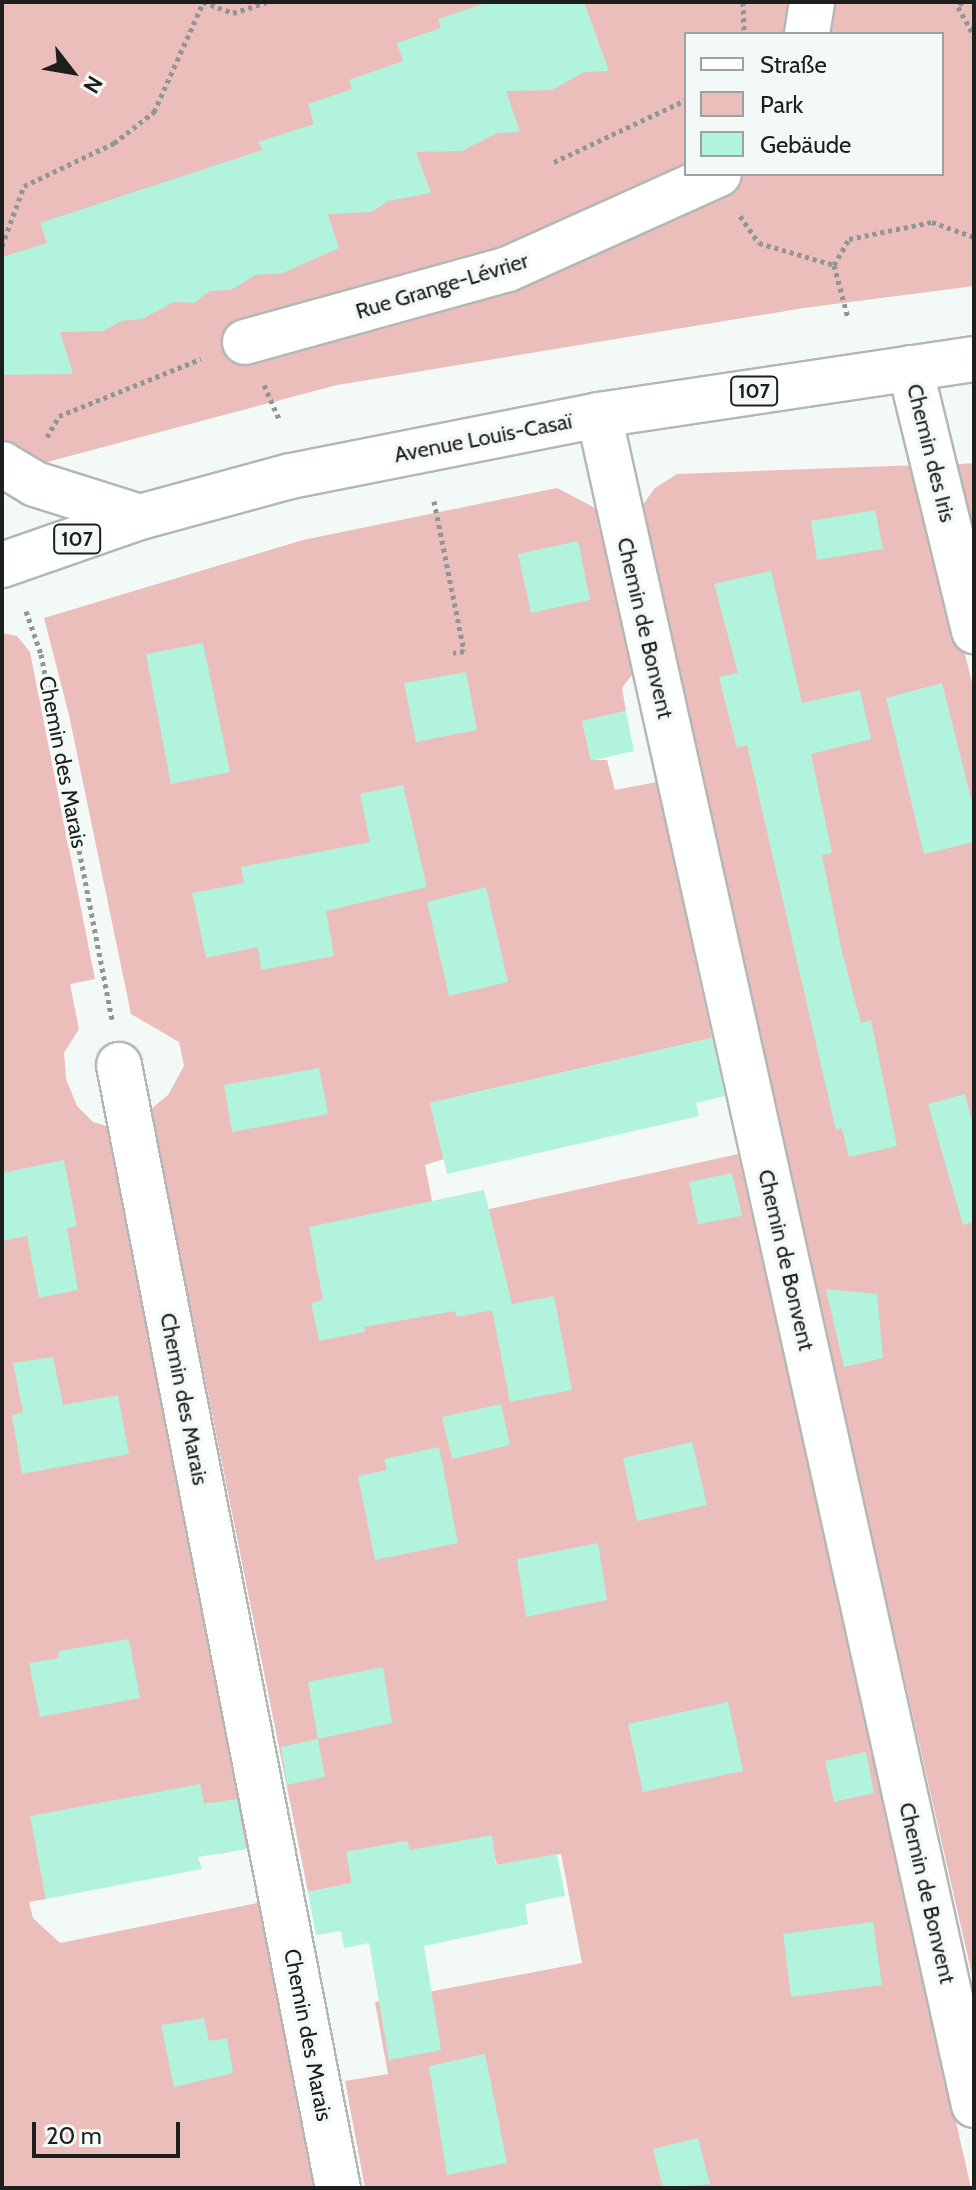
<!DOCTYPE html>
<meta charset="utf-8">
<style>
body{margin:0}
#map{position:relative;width:976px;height:2190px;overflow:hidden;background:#f3f9f7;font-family:Cabin,sans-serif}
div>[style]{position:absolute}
.green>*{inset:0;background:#ebbebc}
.building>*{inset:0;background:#b1f3dd}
.path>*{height:5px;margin-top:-2.5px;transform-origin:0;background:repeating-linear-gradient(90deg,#919593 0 4px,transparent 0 8px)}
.roads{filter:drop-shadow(2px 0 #b3b8b7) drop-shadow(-2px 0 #b3b8b7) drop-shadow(0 2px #b3b8b7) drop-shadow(0 -2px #b3b8b7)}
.street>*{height:44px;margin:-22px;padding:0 22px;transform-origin:22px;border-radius:22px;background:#fff}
.secondary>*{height:44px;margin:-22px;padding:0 22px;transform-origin:22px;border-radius:22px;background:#fff}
.primary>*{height:44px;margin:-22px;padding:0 22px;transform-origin:22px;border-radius:22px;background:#fff}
span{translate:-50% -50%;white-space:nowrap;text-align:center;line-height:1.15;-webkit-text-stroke:7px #f3f9f7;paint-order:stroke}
.shield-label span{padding:2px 6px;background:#f3f9f7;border:2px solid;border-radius:6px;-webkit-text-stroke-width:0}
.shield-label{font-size:20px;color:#1d1f1e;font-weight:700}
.street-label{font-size:22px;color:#1d1f1e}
.frame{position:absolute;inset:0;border:4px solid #1d1f1e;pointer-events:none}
.legend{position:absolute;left:684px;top:32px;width:260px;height:144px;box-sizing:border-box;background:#f3f9f7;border:2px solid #9da2a0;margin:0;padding:10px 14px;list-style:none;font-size:24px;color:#1d1f1e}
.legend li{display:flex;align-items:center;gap:16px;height:40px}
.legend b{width:40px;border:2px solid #9da2a0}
.north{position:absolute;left:32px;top:32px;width:80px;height:80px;-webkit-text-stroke:6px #f3f9f7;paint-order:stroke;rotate:121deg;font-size:22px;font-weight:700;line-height:32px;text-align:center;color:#1d1f1e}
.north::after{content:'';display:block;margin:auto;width:28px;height:36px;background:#1d1f1e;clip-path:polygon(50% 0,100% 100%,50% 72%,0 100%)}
.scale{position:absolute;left:32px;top:2122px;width:148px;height:36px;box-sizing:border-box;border:4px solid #1d1f1e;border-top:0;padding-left:10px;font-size:24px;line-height:28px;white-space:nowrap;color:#1d1f1e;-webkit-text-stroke:6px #f3f9f7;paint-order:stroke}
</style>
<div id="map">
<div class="green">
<i style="clip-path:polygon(evenodd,2px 2px,974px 2px,974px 286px,804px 308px,337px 385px,2px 474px,2px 2px,686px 34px,942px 34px,942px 174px,686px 174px,686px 34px)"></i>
<i style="clip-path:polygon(974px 463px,974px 587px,946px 465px)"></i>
<i style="clip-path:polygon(919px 465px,974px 691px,974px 1984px,642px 528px,644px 503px,655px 488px,677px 474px)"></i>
<i style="clip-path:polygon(557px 488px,599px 510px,635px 671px,622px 688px,626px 711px,582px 721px,591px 760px,607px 760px,615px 790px,657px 782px,712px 1038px,430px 1103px,444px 1159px,425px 1165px,436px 1221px,738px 1154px,971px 2188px,365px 2188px,345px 2081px,388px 2074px,375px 2002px,582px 1963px,561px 1854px,497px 1865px,494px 1854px,414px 1871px,407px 1841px,347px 1852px,352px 1883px,308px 1892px,151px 1109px,168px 1095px,184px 1066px,179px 1042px,131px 1014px,69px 715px,44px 618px,303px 540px)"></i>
<i style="clip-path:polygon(2px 633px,17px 636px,30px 652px,95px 979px,70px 984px,79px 1029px,64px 1053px,66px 1079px,77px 1106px,93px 1122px,109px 1127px,249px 1848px,219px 1854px,209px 1803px,35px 1838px,46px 1899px,29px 1902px,33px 1918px,60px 1943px,262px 1902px,318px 2188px,2px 2188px)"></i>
</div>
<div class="building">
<i style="clip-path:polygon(489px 2px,584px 2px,609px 71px,584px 72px,552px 90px,506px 91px,520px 132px,497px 133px,462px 151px,416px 152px,431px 193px,388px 201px,372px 212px,328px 214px,339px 248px,283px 273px,255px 275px,231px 290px,210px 291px,194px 303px,174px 302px,142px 319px,121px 321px,104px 331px,60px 332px,73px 374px,2px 375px,2px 257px,47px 243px,40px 223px,262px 150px,258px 142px,314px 124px,308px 104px,352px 89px,349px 80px,403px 61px,397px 43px,441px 28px,438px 19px)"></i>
<i style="clip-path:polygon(875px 510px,883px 549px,817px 560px,811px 521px)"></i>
<i style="clip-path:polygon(578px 541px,590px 600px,531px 613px,518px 554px)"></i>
<i style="clip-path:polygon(771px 571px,802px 703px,860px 690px,871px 739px,811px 754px,832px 853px,822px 855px,842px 952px,861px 1023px,871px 1020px,897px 1146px,849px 1157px,842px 1128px,836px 1130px,747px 745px,737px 748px,719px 677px,738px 673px,714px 584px)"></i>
<i style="clip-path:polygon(203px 643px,230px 772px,171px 784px,146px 654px)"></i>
<i style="clip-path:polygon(466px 672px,477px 730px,416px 742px,404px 683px)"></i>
<i style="clip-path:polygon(942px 683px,974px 811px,974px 842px,924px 854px,886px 698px)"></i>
<i style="clip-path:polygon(626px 711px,634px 751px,591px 761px,582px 721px)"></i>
<i style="clip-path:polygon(403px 785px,427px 887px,326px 911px,334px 956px,261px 970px,258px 947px,206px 958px,192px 893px,244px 883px,241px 867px,370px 842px,360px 794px)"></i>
<i style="clip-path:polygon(486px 887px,508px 982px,449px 996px,427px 902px)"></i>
<i style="clip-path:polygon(712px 1038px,725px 1096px,696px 1103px,699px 1116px,447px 1174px,430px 1103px)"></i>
<i style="clip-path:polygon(319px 1068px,328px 1114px,232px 1132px,224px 1085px)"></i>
<i style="clip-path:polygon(965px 1094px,974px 1130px,974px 1222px,963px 1225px,928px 1104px)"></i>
<i style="clip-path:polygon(64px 1160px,77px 1226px,67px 1228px,78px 1290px,39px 1298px,27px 1236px,2px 1241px,2px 1173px)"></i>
<i style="clip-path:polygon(732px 1173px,742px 1216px,698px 1224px,689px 1182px)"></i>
<i style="clip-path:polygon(484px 1190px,512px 1304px,554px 1296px,572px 1390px,510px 1402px,492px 1310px,457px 1317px,455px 1311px,364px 1327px,365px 1332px,319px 1341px,311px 1303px,323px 1300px,309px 1227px)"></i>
<i style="clip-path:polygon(826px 1289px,877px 1294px,883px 1358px,844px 1367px)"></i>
<i style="clip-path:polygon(53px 1357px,63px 1405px,118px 1395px,129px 1454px,22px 1474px,12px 1415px,23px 1412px,13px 1363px)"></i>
<i style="clip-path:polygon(501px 1404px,510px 1445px,452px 1459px,442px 1417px)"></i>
<i style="clip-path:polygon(692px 1442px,707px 1505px,637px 1521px,623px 1458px)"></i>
<i style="clip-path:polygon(439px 1447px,458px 1543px,375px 1560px,358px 1476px,387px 1470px,384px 1459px)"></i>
<i style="clip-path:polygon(598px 1543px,607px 1600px,526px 1617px,517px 1559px)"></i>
<i style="clip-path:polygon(129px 1639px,140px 1698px,40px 1717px,29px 1663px,59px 1658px,59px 1651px)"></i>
<i style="clip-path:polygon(383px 1667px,392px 1723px,318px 1739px,308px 1682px)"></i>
<i style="clip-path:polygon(728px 1702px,743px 1771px,643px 1792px,628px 1724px)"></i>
<i style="clip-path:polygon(318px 1739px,325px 1777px,287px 1785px,281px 1747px)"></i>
<i style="clip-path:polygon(866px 1752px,874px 1793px,834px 1802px,825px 1761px)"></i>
<i style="clip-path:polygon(200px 1784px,204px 1804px,237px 1799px,246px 1849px,198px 1857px,202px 1869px,46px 1899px,30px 1816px)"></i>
<i style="clip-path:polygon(492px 1835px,496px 1865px,557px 1854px,565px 1896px,525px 1904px,528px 1924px,424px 1946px,441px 2050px,389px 2060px,369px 1943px,344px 1948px,341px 1931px,316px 1935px,308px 1892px,352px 1883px,346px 1852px,407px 1841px,410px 1850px)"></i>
<i style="clip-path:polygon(873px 1922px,882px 1985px,791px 1997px,783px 1934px)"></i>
<i style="clip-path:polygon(204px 2018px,209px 2041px,227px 2038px,233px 2073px,174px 2087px,161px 2025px)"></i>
<i style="clip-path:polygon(485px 2054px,507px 2163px,447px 2175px,429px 2066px)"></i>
<i style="clip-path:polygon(698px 2138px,710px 2184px,663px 2188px,653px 2149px)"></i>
</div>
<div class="path">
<i style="left:203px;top:2px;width:32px;rotate:20deg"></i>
<i style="left:233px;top:13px;width:35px;rotate:-18deg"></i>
<i style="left:743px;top:2px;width:32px;rotate:88deg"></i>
<i style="left:962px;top:2px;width:6px;rotate:129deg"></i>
<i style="left:958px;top:7px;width:33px;rotate:61deg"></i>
<i style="left:554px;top:162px;width:146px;rotate:-25.2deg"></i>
<i style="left:740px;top:216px;width:33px;rotate:55deg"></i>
<i style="left:759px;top:243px;width:78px;rotate:16.3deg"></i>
<i style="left:834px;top:265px;width:55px;rotate:75.2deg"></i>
<i style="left:2px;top:246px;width:64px;rotate:-69.9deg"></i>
<i style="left:24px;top:186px;width:100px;rotate:-25.5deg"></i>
<i style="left:114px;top:143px;width:51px;rotate:-37.8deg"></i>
<i style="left:154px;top:112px;width:120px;rotate:-65.8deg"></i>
<i style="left:834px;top:265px;width:30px;rotate:-60deg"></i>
<i style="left:849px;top:239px;width:85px;rotate:-11.6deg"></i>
<i style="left:932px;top:222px;width:45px;rotate:19.7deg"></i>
<i style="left:264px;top:385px;width:39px;rotate:66deg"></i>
<i style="left:47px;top:437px;width:24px;rotate:-60deg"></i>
<i style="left:59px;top:416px;width:153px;rotate:-21.9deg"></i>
<i style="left:434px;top:501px;width:153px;rotate:78.7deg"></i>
<i style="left:464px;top:651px;width:11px;rotate:170deg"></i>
<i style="left:26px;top:611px;width:46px;rotate:70.8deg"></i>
<i style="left:41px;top:654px;width:373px;rotate:79deg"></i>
</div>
<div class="roads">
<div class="street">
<i style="left:807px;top:34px;width:32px;rotate:-81deg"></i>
<i style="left:245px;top:342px;width:273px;rotate:-15.5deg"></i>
<i style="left:508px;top:269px;width:231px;rotate:-24.2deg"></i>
<i style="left:910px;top:368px;width:271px;rotate:76.3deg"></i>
<i style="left:599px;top:415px;width:1731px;rotate:77.49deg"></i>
<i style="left:119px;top:1065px;width:1144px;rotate:78.97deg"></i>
</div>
<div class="secondary">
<i style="left:2px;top:464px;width:39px;rotate:31deg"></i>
<i style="left:35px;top:484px;width:110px;rotate:17.4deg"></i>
</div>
<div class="primary">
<i style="left:2px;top:565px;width:146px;rotate:-19.2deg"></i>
<i style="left:140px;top:517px;width:156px;rotate:-15.2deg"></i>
<i style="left:291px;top:476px;width:314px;rotate:-11.2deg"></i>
<i style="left:599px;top:415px;width:379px;rotate:-8.5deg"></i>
</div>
</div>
<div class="shield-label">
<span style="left:754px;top:391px">107</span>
<span style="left:77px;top:539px">107</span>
</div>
<div class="street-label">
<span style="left:442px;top:286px;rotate:-17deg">Rue Grange-Lévrier</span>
<span style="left:483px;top:438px;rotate:-11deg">Avenue Louis-Casaï</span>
<span style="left:931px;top:453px;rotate:76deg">Chemin des Iris</span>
<span style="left:645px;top:628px;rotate:77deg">Chemin de Bonvent</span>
<span style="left:63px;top:762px;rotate:79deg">Chemin des Marais</span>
<span style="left:786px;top:1260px;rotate:77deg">Chemin de Bonvent</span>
<span style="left:184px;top:1399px;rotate:79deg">Chemin des Marais</span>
<span style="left:927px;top:1893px;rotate:77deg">Chemin de Bonvent</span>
<span style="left:308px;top:2035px;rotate:79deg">Chemin des Marais</span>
</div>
<div class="frame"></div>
<ul class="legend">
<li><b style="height:10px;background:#fff"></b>Straße</li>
<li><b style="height:22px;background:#ebbebc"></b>Park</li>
<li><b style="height:22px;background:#b1f3dd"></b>Gebäude</li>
</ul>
<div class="north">N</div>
<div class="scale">20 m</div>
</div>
